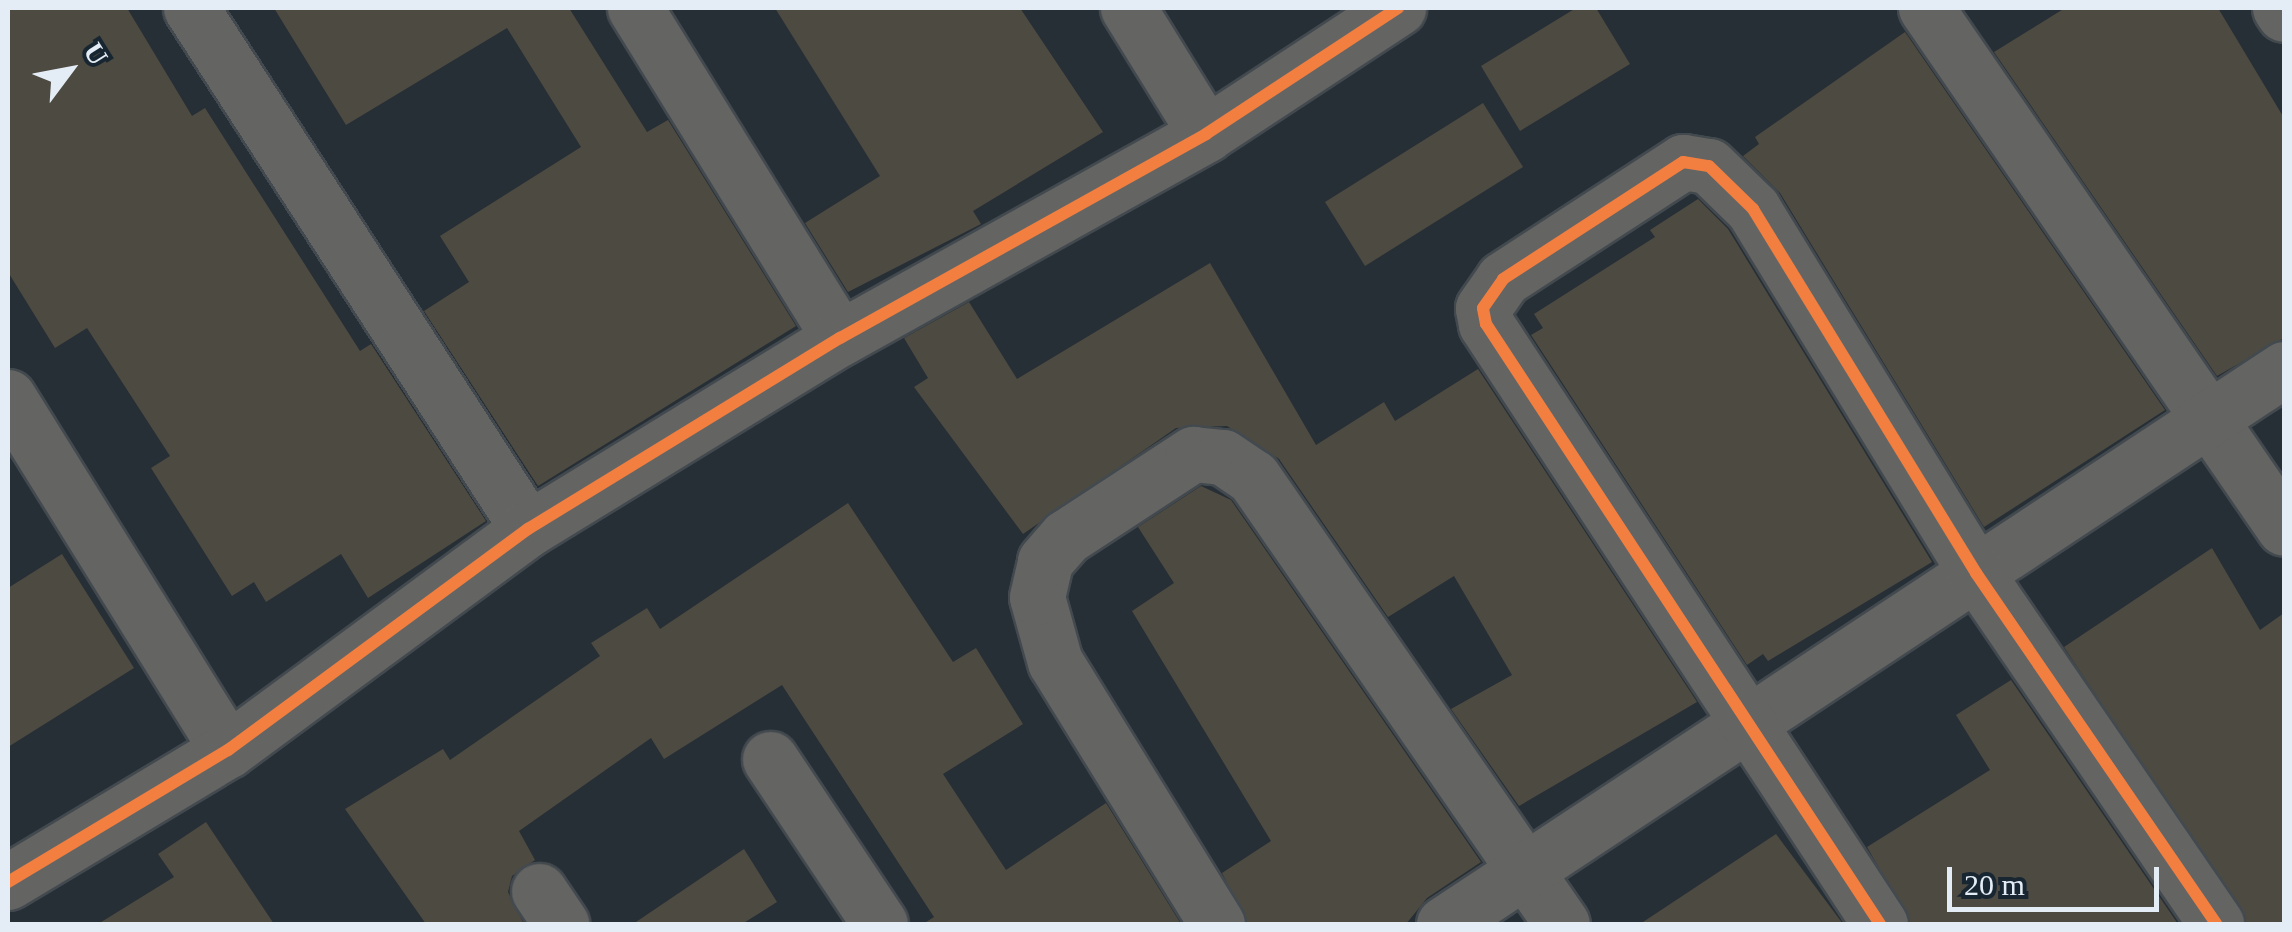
<!DOCTYPE html>
<style>
body{margin:0}
#map{position:relative;width:2292px;height:932px;overflow:hidden;background:#272f36;font-family:Georgia,serif}
div>[style]{position:absolute}
.building>*{inset:0;background:#4d4a41}
.roads{filter:drop-shadow(2px 0 #434a4f) drop-shadow(-2px 0 #434a4f) drop-shadow(0 2px #434a4f) drop-shadow(0 -2px #434a4f)}
.minor>*{height:55px;margin:-27.5px;padding:0 27.5px;transform-origin:27.5px;border-radius:27.5px;background:#646462}
.cycleway>*{height:12px;margin:-6px;padding:0 6px;transform-origin:6px;border-radius:6px;background:#f27e40}
span{translate:-50% -50%;white-space:nowrap;text-align:center;line-height:1.15;-webkit-text-stroke:10px #182632;paint-order:stroke}
.frame{position:absolute;inset:0;border:10px solid #e4edf5;pointer-events:none}
.north{position:absolute;left:20px;top:20px;width:100px;height:100px;-webkit-text-stroke:8px #182632;paint-order:stroke;rotate:58deg;font-size:28px;font-weight:700;line-height:40px;text-align:center;color:#e4edf5}
.north::after{content:'';display:block;margin:auto;width:35px;height:45px;background:#e4edf5;clip-path:polygon(50% 0,100% 100%,50% 72%,0 100%)}
.scale{position:absolute;left:1947px;top:867px;width:212px;height:45px;box-sizing:border-box;border:5px solid #e4edf5;border-top:0;padding-left:12px;font-size:30px;line-height:35px;white-space:nowrap;color:#e4edf5;-webkit-text-stroke:8px #182632;paint-order:stroke}
</style>
<div id="map">
<div class="building">
<i style="clip-path:polygon(8px 8px,127px 8px,192px 116px,205px 108px,360px 351px,371px 344px,486px 521px,368px 598px,341px 554px,266px 602px,254px 582px,232px 596px,151px 468px,170px 456px,87px 328px,55px 348px,8px 272px)"></i>
<i style="clip-path:polygon(274px 8px,569px 8px,647px 132px,668px 120px,796px 326px,538px 486px,424px 311px,469px 282px,440px 236px,581px 147px,507px 28px,346px 125px)"></i>
<i style="clip-path:polygon(775px 8px,1020px 8px,1103px 132px,973px 211px,981px 224px,848px 292px,805px 223px,880px 176px)"></i>
<i style="clip-path:polygon(1576px 8px,1596px 8px,1630px 64px,1520px 131px,1481px 66px)"></i>
<i style="clip-path:polygon(2065px 8px,2218px 8px,2284px 118px,2284px 338px,2217px 376px,1994px 52px)"></i>
<i style="clip-path:polygon(1905px 32px,2165px 410px,1984px 527px,1780px 193px,1743px 156px,1759px 144px,1755px 137px)"></i>
<i style="clip-path:polygon(1483px 103px,1523px 167px,1365px 266px,1325px 202px)"></i>
<i style="clip-path:polygon(1698px 199px,1728px 229px,1932px 562px,1768px 661px,1763px 654px,1747px 665px,1531px 335px,1543px 328px,1534px 314px,1655px 237px,1650px 230px)"></i>
<i style="clip-path:polygon(1210px 263px,1316px 445px,1384px 402px,1395px 421px,1478px 369px,1697px 702px,1519px 806px,1451px 709px,1512px 675px,1454px 576px,1388px 617px,1279px 459px,1227px 426px,1176px 428px,1023px 534px,914px 387px,928px 378px,904px 338px,969px 302px,1017px 379px)"></i>
<i style="clip-path:polygon(1201px 486px,1231px 500px,1481px 862px,1427px 898px,1406px 924px,1248px 924px,1222px 873px,1271px 841px,1132px 611px,1174px 583px,1138px 527px)"></i>
<i style="clip-path:polygon(848px 503px,953px 662px,976px 648px,1023px 724px,943px 774px,1006px 870px,1106px 803px,1181px 924px,923px 924px,934px 917px,782px 685px,664px 759px,651px 738px,519px 831px,535px 860px,512px 876px,508px 892px,524px 924px,426px 924px,345px 809px,443px 749px,450px 760px,600px 656px,591px 643px,647px 608px,660px 629px)"></i>
<i style="clip-path:polygon(2212px 548px,2260px 630px,2284px 613px,2284px 924px,2247px 924px,2064px 647px)"></i>
<i style="clip-path:polygon(62px 554px,134px 668px,8px 747px,8px 588px)"></i>
<i style="clip-path:polygon(2011px 680px,2178px 924px,1911px 924px,1867px 847px,1990px 770px,1956px 715px)"></i>
<i style="clip-path:polygon(206px 822px,274px 924px,98px 924px,174px 877px,158px 854px)"></i>
<i style="clip-path:polygon(1776px 834px,1843px 924px,1640px 924px)"></i>
<i style="clip-path:polygon(744px 849px,777px 902px,742px 924px,633px 924px)"></i>
</div>
<div class="roads">
<div class="minor">
<i style="left:191px;top:8px;width:620px;rotate:57.1deg"></i>
<i style="left:635px;top:8px;width:388px;rotate:58.2deg"></i>
<i style="left:1128px;top:8px;width:148px;rotate:58.2deg"></i>
<i style="left:1926px;top:8px;width:631px;rotate:55.45deg"></i>
<i style="left:2280px;top:8px;width:7px;rotate:56deg"></i>
<i style="left:8px;top:397px;width:416px;rotate:58.1deg"></i>
<i style="left:770px;top:759px;width:198px;rotate:56.3deg"></i>
<i style="left:8px;top:882px;width:257px;rotate:-31deg"></i>
<i style="left:228px;top:750px;width:373px;rotate:-36.4deg"></i>
<i style="left:528px;top:529px;width:366px;rotate:-31.5deg"></i>
<i style="left:840px;top:338px;width:419px;rotate:-29.1deg"></i>
<i style="left:1206px;top:134px;width:230px;rotate:-33.3deg"></i>
<i style="left:539px;top:891px;width:40px;rotate:56deg"></i>
<i style="left:1217px;top:924px;width:308px;rotate:-121.7deg"></i>
<i style="left:1055px;top:662px;width:67px;rotate:-105.5deg"></i>
<i style="left:1037px;top:597px;width:37px;rotate:-77deg"></i>
<i style="left:1045px;top:561px;width:32px;rotate:-49deg"></i>
<i style="left:1066px;top:537px;width:152px;rotate:-33.2deg"></i>
<i style="left:1193px;top:454px;width:30px;rotate:6deg"></i>
<i style="left:1223px;top:457px;width:36px;rotate:34deg"></i>
<i style="left:1253px;top:477px;width:543px;rotate:55.34deg"></i>
<i style="left:1444px;top:924px;width:1007px;rotate:-33.45deg"></i>
<i style="left:1880px;top:924px;width:718px;rotate:-123.29deg"></i>
<i style="left:1486px;top:324px;width:16px;rotate:-101deg"></i>
<i style="left:1483px;top:308px;width:35px;rotate:-55deg"></i>
<i style="left:1503px;top:279px;width:215px;rotate:-33deg"></i>
<i style="left:1683px;top:162px;width:26px;rotate:9deg"></i>
<i style="left:1709px;top:166px;width:62px;rotate:44.3deg"></i>
<i style="left:1753px;top:209px;width:427px;rotate:58.5deg"></i>
<i style="left:1976px;top:573px;width:425px;rotate:55.6deg"></i>
</div>
</div>
<div class="cycleway">
<i style="left:8px;top:882px;width:257px;rotate:-31deg"></i>
<i style="left:228px;top:750px;width:373px;rotate:-36.4deg"></i>
<i style="left:528px;top:529px;width:366px;rotate:-31.5deg"></i>
<i style="left:840px;top:338px;width:419px;rotate:-29.1deg"></i>
<i style="left:1206px;top:134px;width:230px;rotate:-33.3deg"></i>
<i style="left:1880px;top:924px;width:718px;rotate:-123.29deg"></i>
<i style="left:1486px;top:324px;width:16px;rotate:-101deg"></i>
<i style="left:1483px;top:308px;width:35px;rotate:-55deg"></i>
<i style="left:1503px;top:279px;width:215px;rotate:-33deg"></i>
<i style="left:1683px;top:162px;width:26px;rotate:9deg"></i>
<i style="left:1709px;top:166px;width:62px;rotate:44.3deg"></i>
<i style="left:1753px;top:209px;width:427px;rotate:58.5deg"></i>
<i style="left:1976px;top:573px;width:425px;rotate:55.6deg"></i>
</div>
<div class="frame"></div>
<div class="north">U</div>
<div class="scale">20 m</div>
</div>
